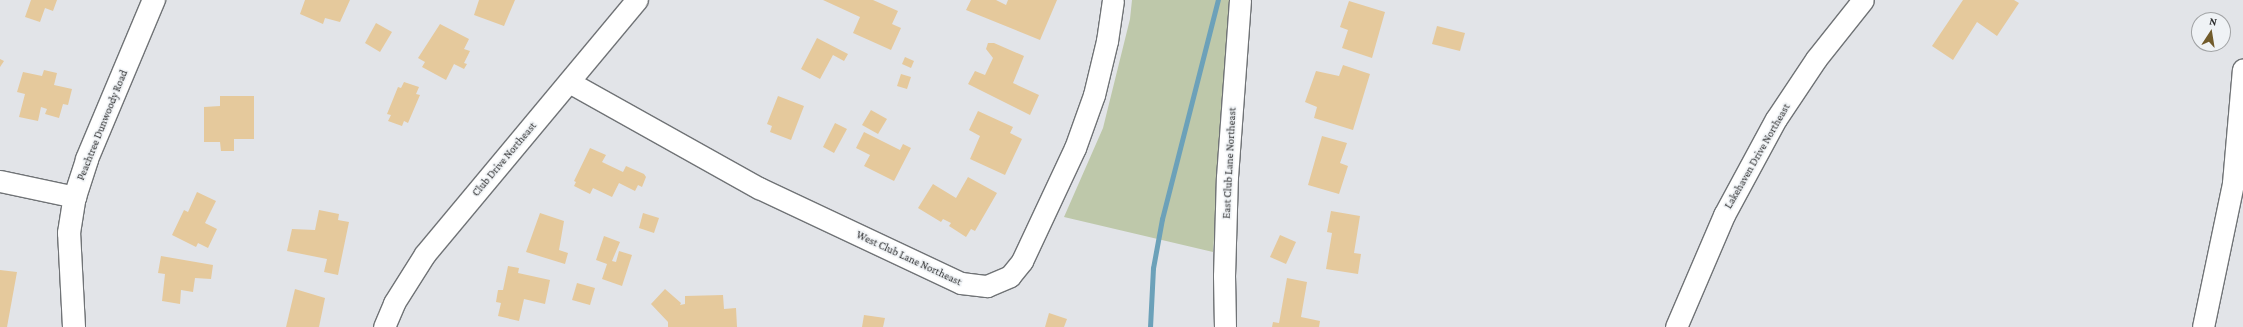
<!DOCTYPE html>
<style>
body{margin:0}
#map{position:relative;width:2243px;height:327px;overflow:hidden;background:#e2e4e8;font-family:"Crimson Pro",serif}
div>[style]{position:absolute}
.green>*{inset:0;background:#bec8aa}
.stream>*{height:5px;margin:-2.5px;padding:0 2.5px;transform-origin:2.5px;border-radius:2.5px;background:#6ca1b9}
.building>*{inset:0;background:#e5c99c}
.roads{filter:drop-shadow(1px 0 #707376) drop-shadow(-1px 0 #707376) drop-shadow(0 1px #707376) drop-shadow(0 -1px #707376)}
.minor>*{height:21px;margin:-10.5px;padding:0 10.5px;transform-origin:10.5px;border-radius:10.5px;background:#fff}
.major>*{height:22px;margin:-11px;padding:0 11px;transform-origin:11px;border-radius:11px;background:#fff}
span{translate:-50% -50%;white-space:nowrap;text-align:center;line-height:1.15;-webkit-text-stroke:3px #eff2f5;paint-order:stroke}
.street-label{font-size:11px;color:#2c2d2e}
.north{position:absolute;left:2191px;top:12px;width:40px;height:40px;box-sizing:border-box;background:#eff2f5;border:1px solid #a1a3a5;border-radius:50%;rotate:12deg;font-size:11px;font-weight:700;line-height:16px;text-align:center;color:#2c2d2e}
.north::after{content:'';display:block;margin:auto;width:14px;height:18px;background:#715b2b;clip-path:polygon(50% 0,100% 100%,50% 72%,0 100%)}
</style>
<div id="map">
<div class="green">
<i style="clip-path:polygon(1132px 0,1232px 0,1213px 252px,1064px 217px,1103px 128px,1130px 19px)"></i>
</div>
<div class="stream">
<i style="left:1150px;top:327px;width:59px;rotate:-87.1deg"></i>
<i style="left:1153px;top:268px;width:50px;rotate:-79.6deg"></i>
<i style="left:1162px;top:219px;width:226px;rotate:-75.7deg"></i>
</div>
<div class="building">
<i style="clip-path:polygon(31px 0,57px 0,53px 11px,45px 8px,40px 22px,25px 17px)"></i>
<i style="clip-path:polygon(305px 0,350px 0,340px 22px,325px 18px,323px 24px,300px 14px)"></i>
<i style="clip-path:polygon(479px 0,515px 0,504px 26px,474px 15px)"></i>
<i style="clip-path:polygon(823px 0,873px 0,898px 11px,892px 24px,901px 28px,891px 50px,853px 33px,860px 17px)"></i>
<i style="clip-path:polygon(971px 0,996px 0,1006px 5px,1008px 0,1057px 0,1040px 40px,966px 10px)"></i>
<i style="clip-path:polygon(1963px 0,2014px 0,2019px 3px,1997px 36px,1977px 22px,1953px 60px,1932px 46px)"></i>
<i style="clip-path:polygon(1349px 1px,1385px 12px,1372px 58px,1342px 48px,1348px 30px,1340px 27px)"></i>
<i style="clip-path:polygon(376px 23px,392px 32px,380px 52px,365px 43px)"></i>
<i style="clip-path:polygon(440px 24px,469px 39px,464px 49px,470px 51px,464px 63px,467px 64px,464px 69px,454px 64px,446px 80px,422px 67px,425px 62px,418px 58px)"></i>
<i style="clip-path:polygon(1437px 26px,1465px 33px,1460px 51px,1432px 44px)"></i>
<i style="clip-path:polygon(817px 38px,848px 54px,844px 61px,833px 55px,820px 79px,801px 69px)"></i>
<i style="clip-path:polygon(988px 43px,994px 43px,1024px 56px,1013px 83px,1039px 95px,1030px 115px,968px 84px,975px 71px,985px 75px,993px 58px,986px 49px)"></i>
<i style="clip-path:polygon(905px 57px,914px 61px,911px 68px,902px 64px)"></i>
<i style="clip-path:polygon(0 59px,4px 61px,0 67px)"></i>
<i style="clip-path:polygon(1343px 65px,1370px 74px,1353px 130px,1314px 118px,1317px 107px,1305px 102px,1316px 71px,1339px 76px)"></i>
<i style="clip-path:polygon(44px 70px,57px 73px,54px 85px,72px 89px,68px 105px,63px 104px,59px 118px,45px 114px,47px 109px,41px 107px,38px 121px,19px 117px,25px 94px,17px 92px,23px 72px,42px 76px)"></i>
<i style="clip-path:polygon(901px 74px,911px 77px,907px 89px,897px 86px)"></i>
<i style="clip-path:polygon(404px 82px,419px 87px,416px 94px,420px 95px,408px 123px,404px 121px,402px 126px,388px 121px,391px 115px,387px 114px,398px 87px,401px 88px)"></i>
<i style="clip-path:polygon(220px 96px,254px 96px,254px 139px,234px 139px,234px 151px,221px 151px,220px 142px,204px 142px,204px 107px,220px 106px)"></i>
<i style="clip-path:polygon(778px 96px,804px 106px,791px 140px,770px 132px,772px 126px,767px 124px)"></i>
<i style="clip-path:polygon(871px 110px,887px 119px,878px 134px,862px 125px)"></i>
<i style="clip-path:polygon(978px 111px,1013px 127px,1010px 133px,1022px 139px,1005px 175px,970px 159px,980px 136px,969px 130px)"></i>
<i style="clip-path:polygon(835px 123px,847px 129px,834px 153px,823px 147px)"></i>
<i style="clip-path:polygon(864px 132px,900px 150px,903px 144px,911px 148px,894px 181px,864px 166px,870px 155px,856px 148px)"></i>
<i style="clip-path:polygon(1322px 136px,1347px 143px,1340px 163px,1348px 166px,1339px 194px,1308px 185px)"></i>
<i style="clip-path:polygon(590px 148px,606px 155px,602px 162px,623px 172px,626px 166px,644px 174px,646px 177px,642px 187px,638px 185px,635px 191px,619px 183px,612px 197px,593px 188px,590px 194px,574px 186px,576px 182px,574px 181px)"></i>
<i style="clip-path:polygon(968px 177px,997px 193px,975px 231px,971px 229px,966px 237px,949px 226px,951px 223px,943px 219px,941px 222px,918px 208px,933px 184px,956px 198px)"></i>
<i style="clip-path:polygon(197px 192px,216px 201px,205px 223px,217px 229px,208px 248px,198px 243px,196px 247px,172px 235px,184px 210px,188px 212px)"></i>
<i style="clip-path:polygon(319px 210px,339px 214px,338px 220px,349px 222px,338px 275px,324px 272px,327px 259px,287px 251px,292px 229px,315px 230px)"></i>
<i style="clip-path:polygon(1331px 211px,1360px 216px,1354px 253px,1361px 254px,1358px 274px,1326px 269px,1332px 233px,1327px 232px)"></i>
<i style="clip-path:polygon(540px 213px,564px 221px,559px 250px,568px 253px,565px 264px,526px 252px)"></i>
<i style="clip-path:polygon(643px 213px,659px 218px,654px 233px,639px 228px)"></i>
<i style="clip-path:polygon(1280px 235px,1296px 242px,1286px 264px,1270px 257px)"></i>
<i style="clip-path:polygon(604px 236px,620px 242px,612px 261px,616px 262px,619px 251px,632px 255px,622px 286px,602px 279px,607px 264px,596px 260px)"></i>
<i style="clip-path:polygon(161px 256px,213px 265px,211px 279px,195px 278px,193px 292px,181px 290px,180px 304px,162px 301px,165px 274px,158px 273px)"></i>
<i style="clip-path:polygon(508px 266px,519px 268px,518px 273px,550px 280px,545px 304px,524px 299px,519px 321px,498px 316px,501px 303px,496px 302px,498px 290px,503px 290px)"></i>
<i style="clip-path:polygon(0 270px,17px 272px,7px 327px,0 327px)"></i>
<i style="clip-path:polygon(1287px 278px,1307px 282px,1301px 317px,1320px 321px,1319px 327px,1272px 327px,1273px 322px,1279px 323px)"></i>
<i style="clip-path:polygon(577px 283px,595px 288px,590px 305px,572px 300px)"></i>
<i style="clip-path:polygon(295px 289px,325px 298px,319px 327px,286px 327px)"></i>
<i style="clip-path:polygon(665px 289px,681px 303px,680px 305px,685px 304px,685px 296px,723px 295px,724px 309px,736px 308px,737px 327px,668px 327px,668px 322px,651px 304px)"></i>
<i style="clip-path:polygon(1049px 313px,1067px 319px,1064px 327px,1045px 327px)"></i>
<i style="clip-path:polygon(864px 315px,885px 318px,883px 327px,862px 327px)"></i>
</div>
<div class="roads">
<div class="minor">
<i style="left:569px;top:82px;width:218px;rotate:29.2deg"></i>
<i style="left:759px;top:188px;width:223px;rotate:25.2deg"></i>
<i style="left:961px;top:283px;width:26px;rotate:7deg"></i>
<i style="left:987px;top:286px;width:25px;rotate:-23deg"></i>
<i style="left:1010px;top:276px;width:19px;rotate:-51deg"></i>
<i style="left:1022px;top:261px;width:125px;rotate:-64.9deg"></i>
<i style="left:1075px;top:148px;width:56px;rotate:-70.3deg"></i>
<i style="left:1094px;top:95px;width:56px;rotate:-76.5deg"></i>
<i style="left:1107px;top:41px;width:41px;rotate:-81.7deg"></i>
<i style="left:0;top:181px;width:77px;rotate:12deg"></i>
<i style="left:384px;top:327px;width:26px;rotate:-67deg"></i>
<i style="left:394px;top:303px;width:58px;rotate:-57.7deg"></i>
<i style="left:425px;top:254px;width:331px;rotate:-50.2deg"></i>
<i style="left:1225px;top:327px;width:51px;rotate:-91.1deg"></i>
<i style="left:1224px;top:276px;width:99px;rotate:-88.3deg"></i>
<i style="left:1227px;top:177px;width:177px;rotate:-85.8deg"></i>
<i style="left:1676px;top:327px;width:122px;rotate:-66.8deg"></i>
<i style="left:1724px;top:215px;width:109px;rotate:-61.6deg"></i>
<i style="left:1776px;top:119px;width:72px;rotate:-56.3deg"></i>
<i style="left:1816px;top:59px;width:75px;rotate:-51.5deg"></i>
<i style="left:2203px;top:327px;width:147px;rotate:-78.2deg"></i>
<i style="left:2233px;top:183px;width:114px;rotate:-85deg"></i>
</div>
<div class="major">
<i style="left:74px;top:327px;width:94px;rotate:-93deg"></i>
<i style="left:69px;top:233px;width:36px;rotate:-81deg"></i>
<i style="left:75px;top:197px;width:40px;rotate:-72deg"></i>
<i style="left:87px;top:159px;width:173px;rotate:-67.2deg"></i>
</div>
</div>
<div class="street-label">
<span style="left:102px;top:125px;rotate:-68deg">Peachtree Dunwoody Road</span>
<span style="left:1757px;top:156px;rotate:-60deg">Lakehaven Drive Northeast</span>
<span style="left:504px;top:159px;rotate:-50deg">Club Drive Northeast</span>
<span style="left:1229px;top:163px;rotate:-87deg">East Club Lane Northeast</span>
<span style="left:909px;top:258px;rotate:25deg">West Club Lane Northeast</span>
</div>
<div class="north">N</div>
</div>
